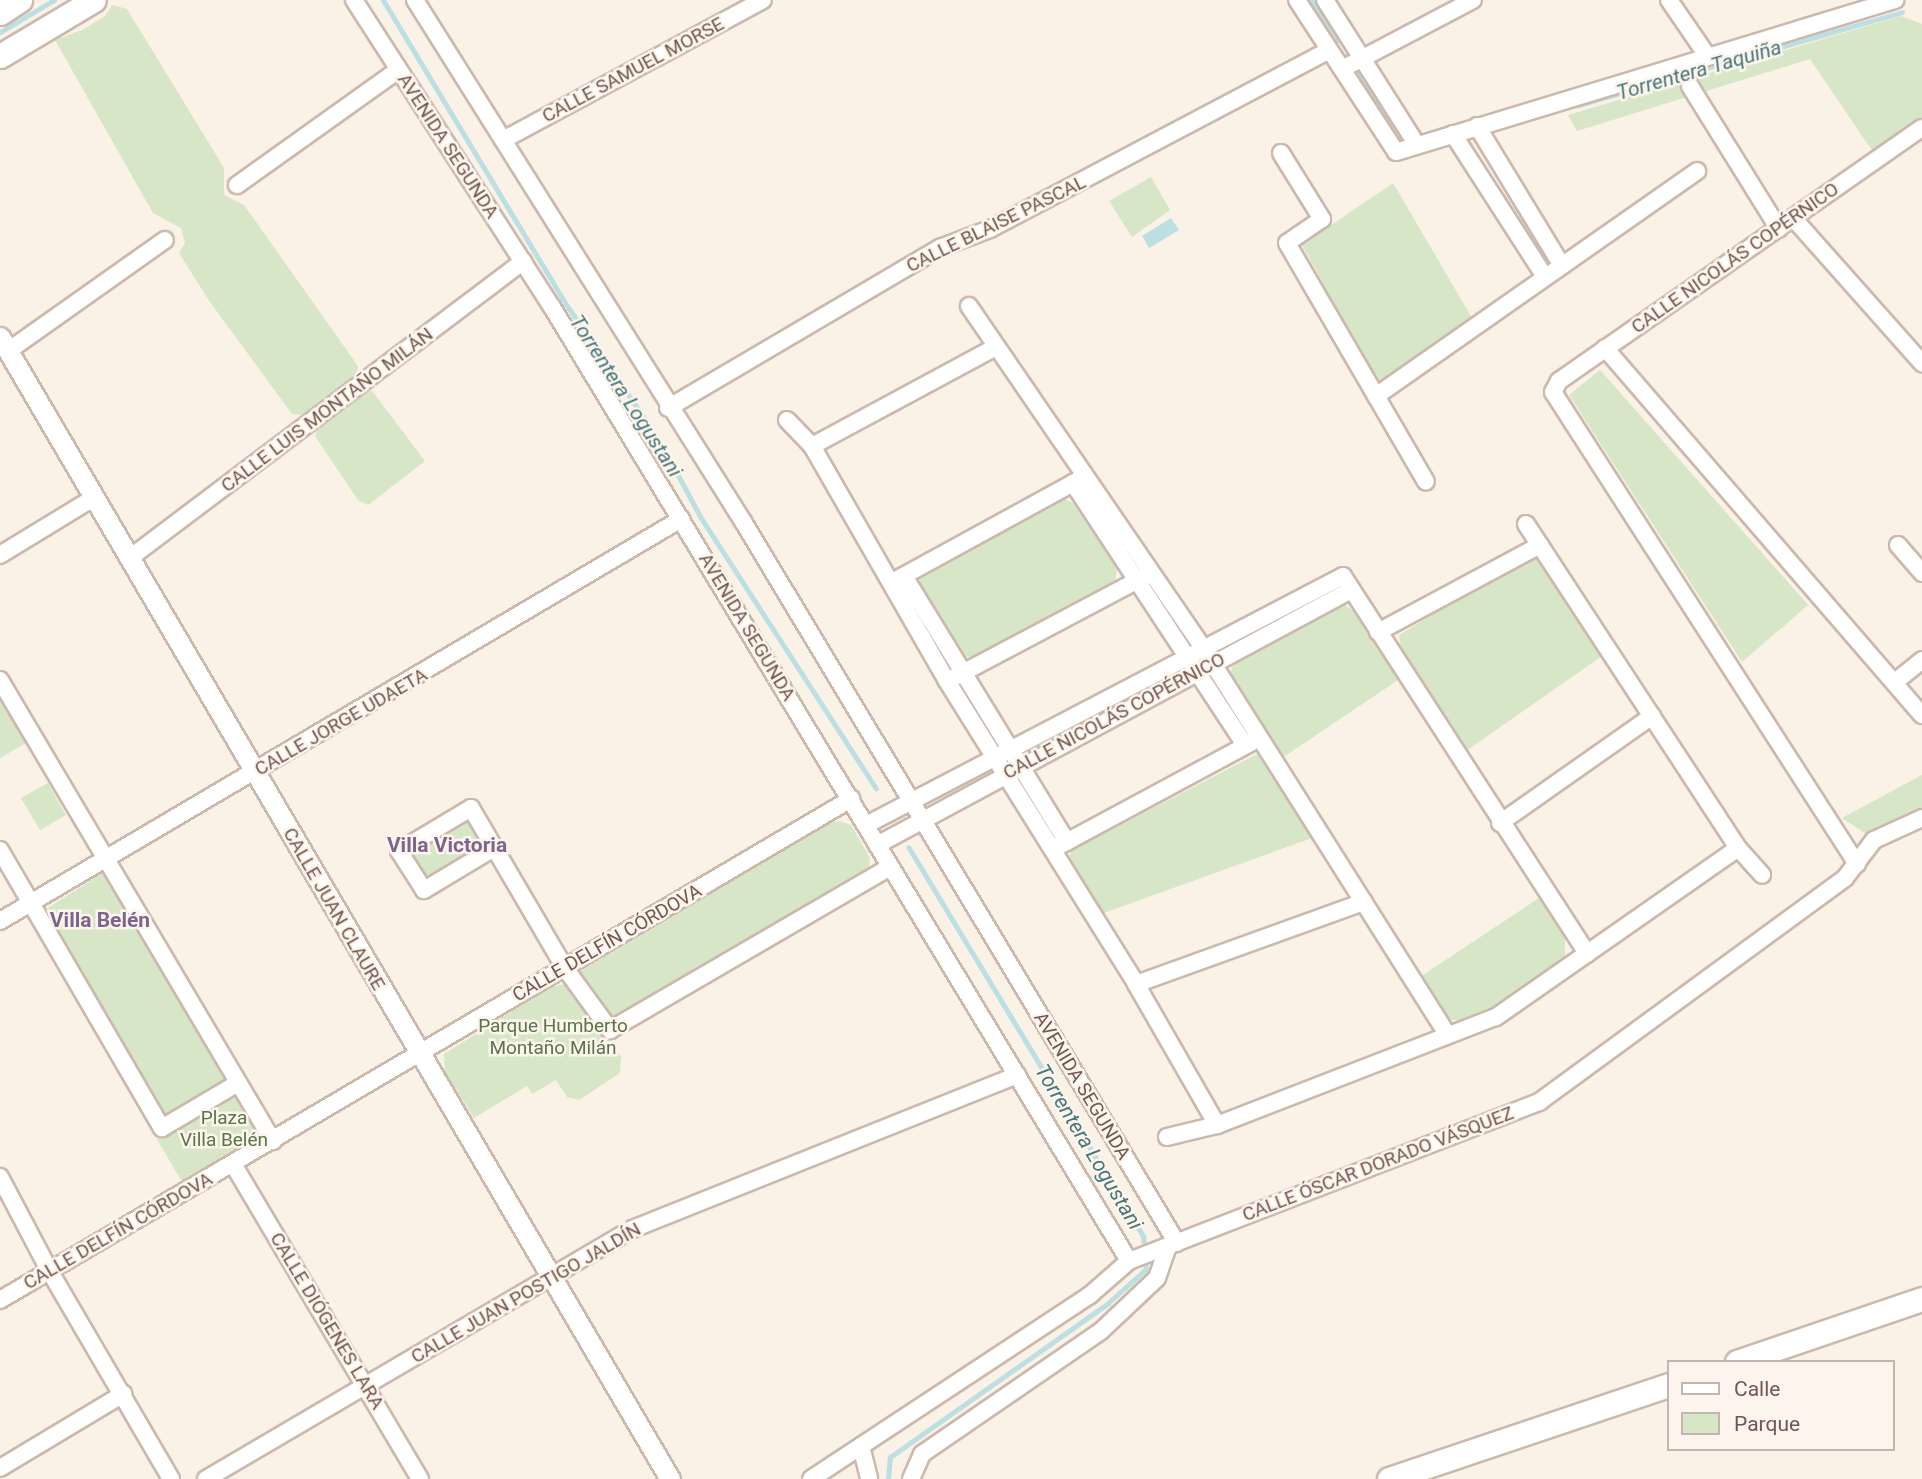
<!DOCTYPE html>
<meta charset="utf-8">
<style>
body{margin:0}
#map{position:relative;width:1922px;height:1479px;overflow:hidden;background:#faf1e7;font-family:Roboto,sans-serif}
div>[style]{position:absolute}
.green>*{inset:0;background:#d6e6c7}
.water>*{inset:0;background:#bddfe2}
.stream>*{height:5px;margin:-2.5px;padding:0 2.5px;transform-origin:2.5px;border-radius:2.5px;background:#bddfe2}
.roads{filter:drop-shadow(2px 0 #cbb9ae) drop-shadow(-2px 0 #cbb9ae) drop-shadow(0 2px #cbb9ae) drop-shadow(0 -2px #cbb9ae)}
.minor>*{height:16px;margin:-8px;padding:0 8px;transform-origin:8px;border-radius:8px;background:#fff}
.tertiary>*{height:19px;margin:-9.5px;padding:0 9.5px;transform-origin:9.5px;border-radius:9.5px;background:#fff}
.secondary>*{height:23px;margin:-11.5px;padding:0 11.5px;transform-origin:11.5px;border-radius:11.5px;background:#fff}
span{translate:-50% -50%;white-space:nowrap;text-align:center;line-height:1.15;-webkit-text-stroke:5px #fdf5ed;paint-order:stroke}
.street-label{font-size:19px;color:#71584e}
.park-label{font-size:19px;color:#587647}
.water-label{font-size:21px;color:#47777b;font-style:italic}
.neighbourhood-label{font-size:21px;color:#7d668d;font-weight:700}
.legend{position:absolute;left:1667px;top:1360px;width:228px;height:91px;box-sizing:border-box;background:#fdf5ed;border:2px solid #c5b6ad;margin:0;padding:9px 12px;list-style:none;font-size:21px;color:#71584e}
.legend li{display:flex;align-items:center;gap:14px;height:35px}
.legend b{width:35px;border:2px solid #c5b6ad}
</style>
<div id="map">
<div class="green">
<i style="clip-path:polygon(112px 5px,127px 9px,224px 168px,224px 195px,244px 205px,358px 366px,356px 376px,306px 415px,292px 414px,210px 302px,179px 253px,185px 243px,181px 228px,153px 213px,55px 40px,82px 30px,105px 16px)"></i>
<i style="clip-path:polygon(1901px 16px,1922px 24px,1922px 117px,1873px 152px,1810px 59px,1577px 131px,1568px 115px)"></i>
<i style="clip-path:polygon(1151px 177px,1170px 210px,1132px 237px,1109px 201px)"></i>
<i style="clip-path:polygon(1393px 183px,1472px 318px,1388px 380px,1381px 380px,1375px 378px,1302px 245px)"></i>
<i style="clip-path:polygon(1600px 370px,1808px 605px,1742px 662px,1569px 395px)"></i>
<i style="clip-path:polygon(372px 391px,425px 461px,368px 505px,358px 500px,315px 436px,318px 426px,364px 392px)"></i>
<i style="clip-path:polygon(1061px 497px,1073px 503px,1117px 568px,1115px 583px,976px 658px,959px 655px,919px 589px,920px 578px)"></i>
<i style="clip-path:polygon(1530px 556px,1543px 562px,1602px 656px,1463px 753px,1401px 648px,1399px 635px)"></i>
<i style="clip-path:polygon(1342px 604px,1359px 613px,1401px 678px,1282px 758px,1232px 680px,1231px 670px,1236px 661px)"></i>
<i style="clip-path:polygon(0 688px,31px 740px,0 758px)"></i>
<i style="clip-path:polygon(1257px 754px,1312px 838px,1098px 915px,1066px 862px,1072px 850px)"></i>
<i style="clip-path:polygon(1922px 775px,1922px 808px,1868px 835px,1842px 818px)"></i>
<i style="clip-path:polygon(48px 783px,66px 815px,40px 830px,21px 798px)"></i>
<i style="clip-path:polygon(468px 817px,482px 839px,481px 847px,436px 876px,422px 875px,412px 852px)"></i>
<i style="clip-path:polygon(840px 821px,851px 825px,870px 858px,868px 873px,616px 1021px,610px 1019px,579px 972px,829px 823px)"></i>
<i style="clip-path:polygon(101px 874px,107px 875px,225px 1075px,223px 1084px,173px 1114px,163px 1114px,43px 911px)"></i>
<i style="clip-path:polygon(1539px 898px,1565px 938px,1565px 960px,1494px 1011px,1472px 1020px,1448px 1020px,1420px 977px)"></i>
<i style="clip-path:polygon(564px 984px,573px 988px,621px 1057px,620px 1073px,579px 1100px,567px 1097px,556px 1080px,532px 1094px,527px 1086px,474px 1118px,445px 1072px,444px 1054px,549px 988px)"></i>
<i style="clip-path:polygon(235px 1095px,259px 1136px,182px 1182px,157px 1139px)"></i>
</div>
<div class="water">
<i style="clip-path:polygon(1171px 218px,1179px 230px,1149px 248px,1142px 236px)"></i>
</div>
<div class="stream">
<i style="left:383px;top:0;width:353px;rotate:59deg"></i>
<i style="left:565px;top:303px;width:166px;rotate:55.5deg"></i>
<i style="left:659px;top:440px;width:89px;rotate:61.7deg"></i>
<i style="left:701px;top:518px;width:322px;rotate:57.1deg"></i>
<i style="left:1312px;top:0;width:48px;rotate:57deg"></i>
<i style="left:0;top:32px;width:63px;rotate:-30.7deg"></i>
<i style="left:1357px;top:70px;width:62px;rotate:58.1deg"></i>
<i style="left:1578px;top:105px;width:337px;rotate:-16deg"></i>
<i style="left:888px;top:1479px;width:22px;rotate:-85deg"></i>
<i style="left:890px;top:1457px;width:267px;rotate:-35.2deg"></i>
<i style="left:1108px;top:1303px;width:51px;rotate:-41.8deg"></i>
<i style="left:1146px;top:1269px;width:33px;rotate:-95deg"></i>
<i style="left:1143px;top:1236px;width:454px;rotate:-121.1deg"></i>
</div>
<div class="roads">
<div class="minor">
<i style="left:354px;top:0;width:365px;rotate:57.2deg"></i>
<i style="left:552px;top:307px;width:1115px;rotate:58.83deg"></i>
<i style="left:415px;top:0;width:618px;rotate:57.83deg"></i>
<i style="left:744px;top:523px;width:840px;rotate:58.98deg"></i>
<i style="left:1297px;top:0;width:181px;rotate:56.9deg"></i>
<i style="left:1396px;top:152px;width:522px;rotate:-16.94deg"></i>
<i style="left:1325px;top:0;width:172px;rotate:57.6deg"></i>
<i style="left:1669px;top:0;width:65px;rotate:55.6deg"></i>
<i style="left:1342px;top:69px;width:148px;rotate:-27.8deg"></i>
<i style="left:1690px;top:86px;width:168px;rotate:58.1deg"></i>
<i style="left:1477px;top:126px;width:162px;rotate:58.7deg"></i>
<i style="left:1453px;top:134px;width:168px;rotate:57.2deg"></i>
<i style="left:503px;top:140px;width:295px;rotate:-28.3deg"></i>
<i style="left:1281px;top:153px;width:78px;rotate:58.2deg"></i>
<i style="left:1322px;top:219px;width:42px;rotate:145.6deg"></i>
<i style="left:1287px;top:243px;width:276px;rotate:59.8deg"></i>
<i style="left:237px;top:185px;width:198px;rotate:-35.5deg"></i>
<i style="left:1794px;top:219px;width:193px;rotate:48.4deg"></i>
<i style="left:969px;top:306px;width:414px;rotate:55.6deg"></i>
<i style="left:1203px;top:648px;width:458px;rotate:57.7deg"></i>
<i style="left:1605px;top:348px;width:485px;rotate:49.2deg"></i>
<i style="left:8px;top:351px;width:192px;rotate:-35.3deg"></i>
<i style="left:1376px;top:396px;width:392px;rotate:-35deg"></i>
<i style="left:668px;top:408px;width:316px;rotate:-30.5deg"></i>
<i style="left:940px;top:248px;width:53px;rotate:-20.8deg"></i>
<i style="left:990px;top:229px;width:383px;rotate:-27.8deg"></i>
<i style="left:787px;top:420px;width:36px;rotate:46deg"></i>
<i style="left:812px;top:446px;width:271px;rotate:60.1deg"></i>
<i style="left:947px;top:681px;width:357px;rotate:58deg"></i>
<i style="left:1136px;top:984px;width:163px;rotate:60.1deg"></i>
<i style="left:812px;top:446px;width:209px;rotate:-28.3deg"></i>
<i style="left:1073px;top:483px;width:313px;rotate:56.7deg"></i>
<i style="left:1526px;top:524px;width:387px;rotate:56.8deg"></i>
<i style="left:1738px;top:848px;width:36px;rotate:48deg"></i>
<i style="left:1898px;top:545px;width:37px;rotate:49deg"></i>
<i style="left:0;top:555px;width:111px;rotate:-31.4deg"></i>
<i style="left:131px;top:557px;width:491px;rotate:-37deg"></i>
<i style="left:904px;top:576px;width:312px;rotate:58.5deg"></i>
<i style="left:894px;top:581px;width:212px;rotate:-28.7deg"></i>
<i style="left:1378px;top:632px;width:184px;rotate:-28.2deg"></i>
<i style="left:953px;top:678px;width:218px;rotate:-27.9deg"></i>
<i style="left:0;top:680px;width:536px;rotate:59.37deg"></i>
<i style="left:1895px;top:682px;width:35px;rotate:-39deg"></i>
<i style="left:1500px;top:823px;width:186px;rotate:-35.1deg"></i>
<i style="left:866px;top:825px;width:538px;rotate:-27.57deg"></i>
<i style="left:1343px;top:576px;width:450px;rotate:57.1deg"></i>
<i style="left:877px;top:845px;width:538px;rotate:-28.28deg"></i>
<i style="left:1059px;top:846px;width:219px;rotate:-28.3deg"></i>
<i style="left:494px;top:848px;width:82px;rotate:149deg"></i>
<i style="left:424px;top:890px;width:46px;rotate:-122.7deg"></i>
<i style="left:399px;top:851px;width:84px;rotate:-30.8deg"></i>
<i style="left:471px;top:808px;width:186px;rotate:59.6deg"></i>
<i style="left:565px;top:968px;width:77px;rotate:54deg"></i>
<i style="left:610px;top:1030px;width:324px;rotate:-30.2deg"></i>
<i style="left:0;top:850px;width:322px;rotate:59.8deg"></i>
<i style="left:162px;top:1128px;width:88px;rotate:-30.6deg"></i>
<i style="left:1857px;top:864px;width:561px;rotate:-122.78deg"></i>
<i style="left:1553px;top:392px;width:13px;rotate:-61deg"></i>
<i style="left:1559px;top:381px;width:442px;rotate:-34.9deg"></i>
<i style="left:0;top:921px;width:791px;rotate:-30.55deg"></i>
<i style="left:1136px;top:984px;width:242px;rotate:-19.8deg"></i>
<i style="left:1167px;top:1137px;width:51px;rotate:-13.5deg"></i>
<i style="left:1217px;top:1125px;width:299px;rotate:-21.2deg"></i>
<i style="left:1496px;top:1017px;width:295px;rotate:-34.9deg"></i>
<i style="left:233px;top:1164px;width:366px;rotate:59.3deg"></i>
<i style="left:0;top:1177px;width:105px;rotate:62.2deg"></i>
<i style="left:49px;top:1270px;width:242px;rotate:59.7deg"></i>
<i style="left:0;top:1300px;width:988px;rotate:-30.49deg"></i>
<i style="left:861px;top:1446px;width:34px;rotate:76deg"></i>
<i style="left:0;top:1468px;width:144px;rotate:-31deg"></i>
<i style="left:206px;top:1479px;width:492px;rotate:-30.4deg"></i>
<i style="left:630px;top:1230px;width:417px;rotate:-21.8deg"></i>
<i style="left:811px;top:1479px;width:334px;rotate:-33.4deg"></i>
<i style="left:1090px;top:1295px;width:52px;rotate:-41.1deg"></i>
<i style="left:1129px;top:1261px;width:440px;rotate:-21.2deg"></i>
<i style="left:1539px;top:1102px;width:379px;rotate:-36.2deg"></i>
<i style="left:1845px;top:878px;width:48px;rotate:-52.7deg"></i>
<i style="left:1874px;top:840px;width:53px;rotate:-24.6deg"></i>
<i style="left:911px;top:1479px;width:27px;rotate:-66deg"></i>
<i style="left:922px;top:1454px;width:217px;rotate:-34.5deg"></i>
<i style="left:1101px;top:1331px;width:77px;rotate:-43.4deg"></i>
<i style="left:1157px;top:1278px;width:34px;rotate:-71deg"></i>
</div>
<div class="tertiary">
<i style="left:0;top:337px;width:1324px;rotate:59.6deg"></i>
</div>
<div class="secondary">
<i style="left:0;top:13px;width:24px;rotate:-33deg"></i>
<i style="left:0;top:56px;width:109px;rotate:-30.8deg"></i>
<i style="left:1737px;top:1362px;width:195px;rotate:-18.8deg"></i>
<i style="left:1389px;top:1479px;width:294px;rotate:-18.6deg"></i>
</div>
</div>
<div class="street-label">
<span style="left:633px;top:70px;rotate:-28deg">CALLE SAMUEL MORSE</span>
<span style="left:448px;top:146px;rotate:57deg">AVENIDA SEGUNDA</span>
<span style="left:996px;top:224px;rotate:-26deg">CALLE BLAISE PASCAL</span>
<span style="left:1735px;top:258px;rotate:-35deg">CALLE NICOLÁS COPÉRNICO</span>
<span style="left:327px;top:410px;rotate:-37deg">CALLE LUIS MONTAÑO MILÁN</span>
<span style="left:747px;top:627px;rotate:59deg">AVENIDA SEGUNDA</span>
<span style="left:1114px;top:716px;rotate:-28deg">CALLE NICOLÁS COPÉRNICO</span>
<span style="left:341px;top:722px;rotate:-30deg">CALLE JORGE UDAETA</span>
<span style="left:334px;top:909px;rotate:60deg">CALLE JUAN CLAURE</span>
<span style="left:607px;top:943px;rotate:-30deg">CALLE DELFÍN CÓRDOVA</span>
<span style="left:1082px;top:1086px;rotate:59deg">AVENIDA SEGUNDA</span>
<span style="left:1378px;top:1164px;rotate:-21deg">CALLE ÓSCAR DORADO VÁSQUEZ</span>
<span style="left:118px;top:1231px;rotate:-30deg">CALLE DELFÍN CÓRDOVA</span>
<span style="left:526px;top:1293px;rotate:-30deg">CALLE JUAN POSTIGO JALDÍN</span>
<span style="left:327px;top:1321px;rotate:59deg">CALLE DIÓGENES LARA</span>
</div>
<div class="park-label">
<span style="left:553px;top:1037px">Parque Humberto<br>Montaño Milán</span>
<span style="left:224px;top:1129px">Plaza<br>Villa Belén</span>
</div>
<div class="water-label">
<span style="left:1699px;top:70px;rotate:-16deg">Torrentera Taquiña</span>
<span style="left:626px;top:396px;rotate:57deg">Torrentera Logustani</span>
<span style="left:1089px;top:1147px;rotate:59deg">Torrentera Logustani</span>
</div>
<div class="neighbourhood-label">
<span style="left:447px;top:845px">Villa Victoria</span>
<span style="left:100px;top:920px">Villa Belén</span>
</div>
<ul class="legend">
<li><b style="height:9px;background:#fff"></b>Calle</li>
<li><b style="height:19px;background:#d6e6c7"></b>Parque</li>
</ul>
</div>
